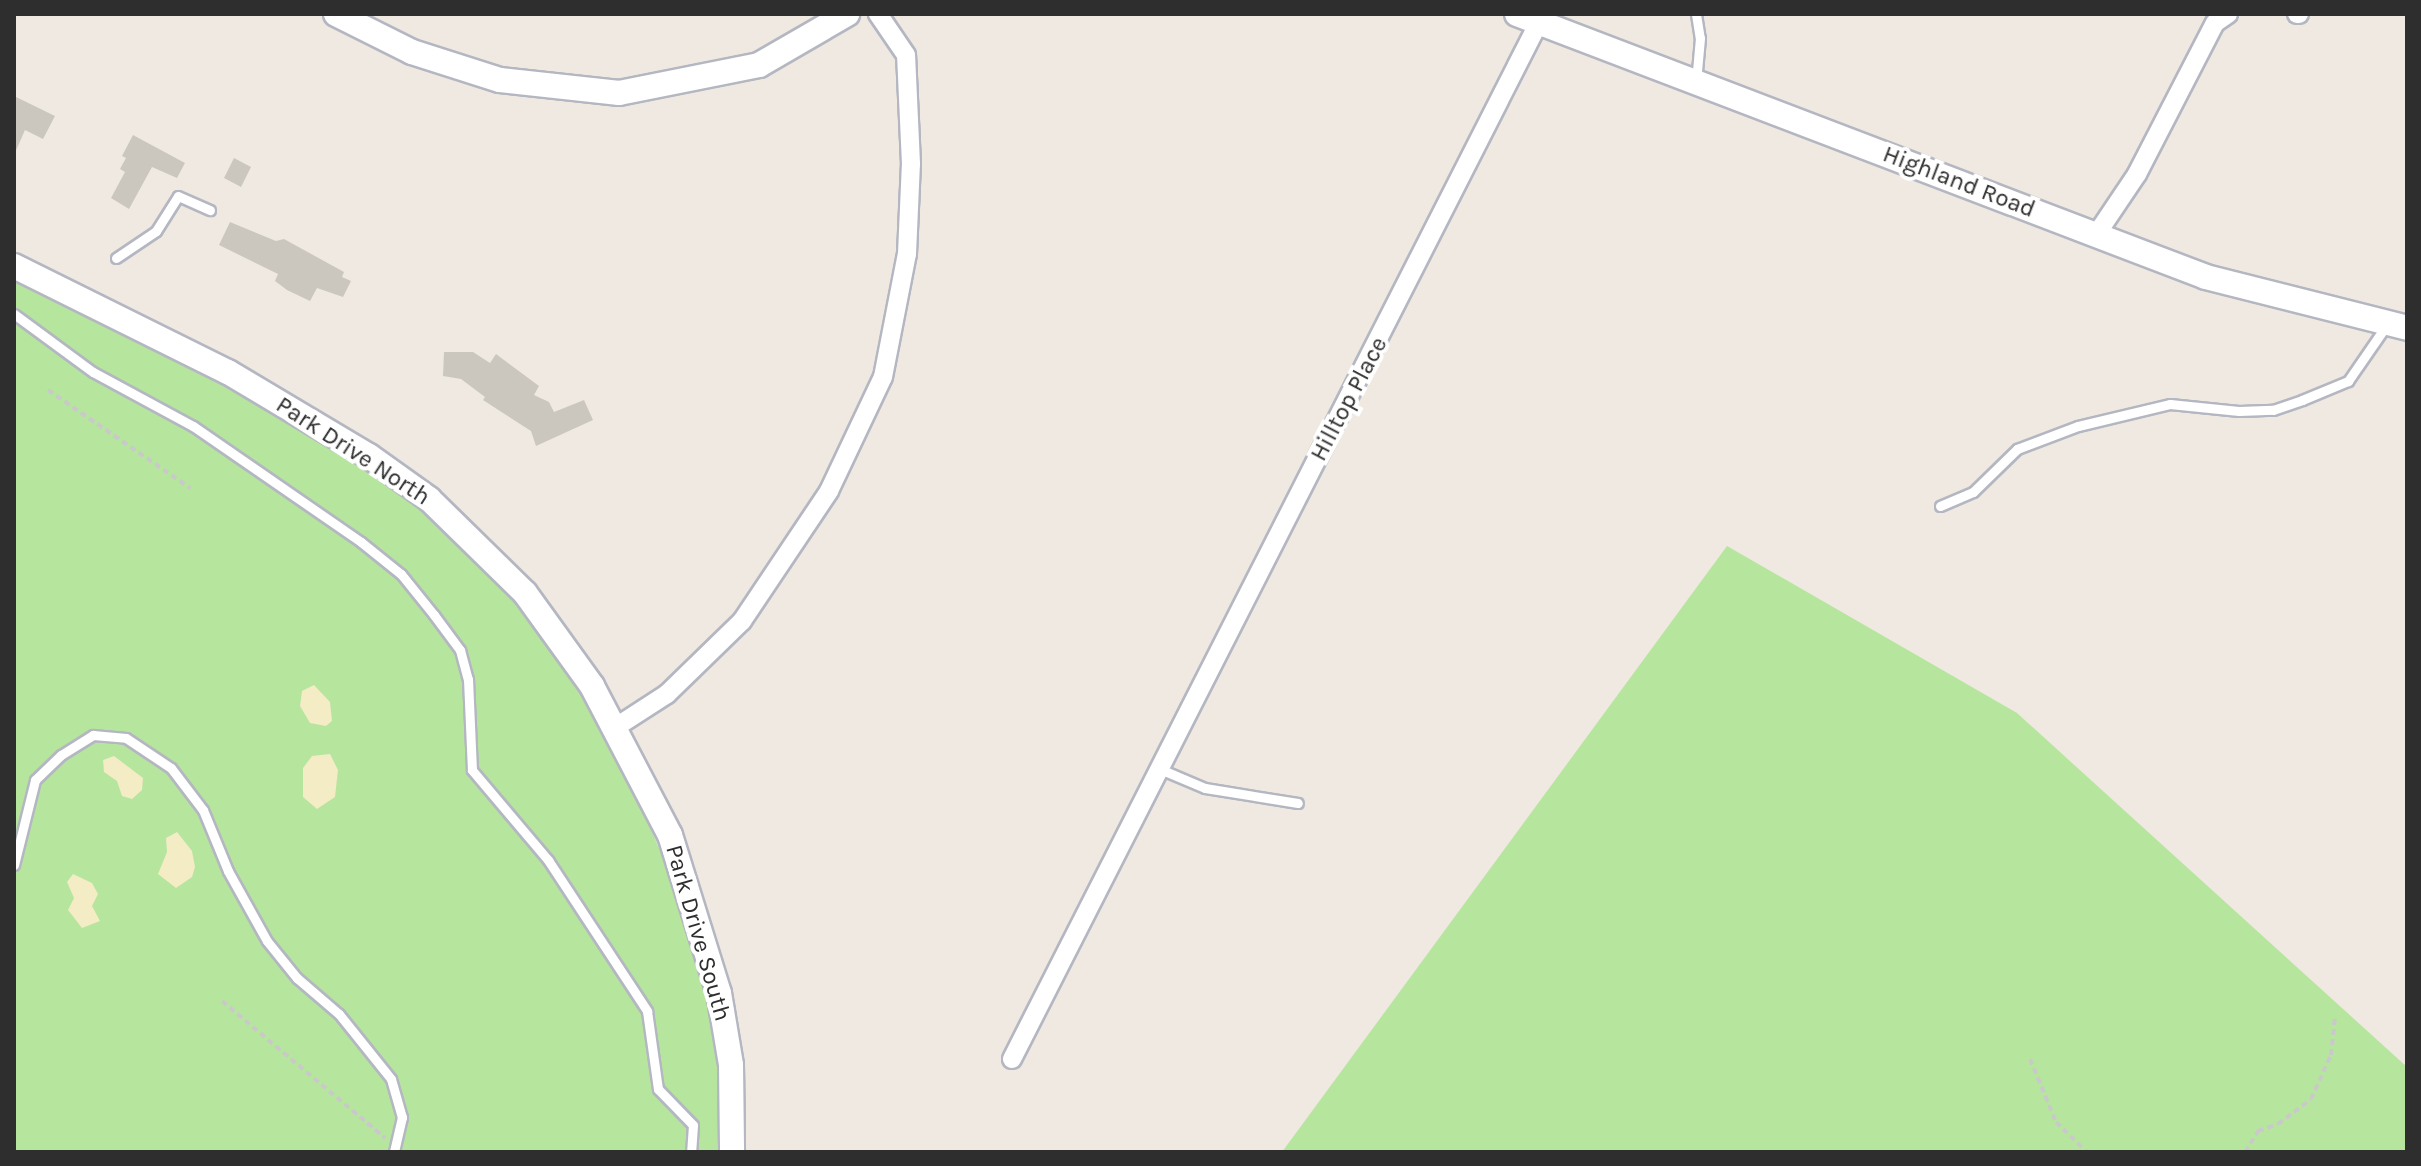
<!DOCTYPE html>
<style>
body{margin:0}
#map{position:relative;width:2421px;height:1166px;overflow:hidden;background:#efe9e1;font-family:Karla,sans-serif}
div>[style]{position:absolute}
.green>*{inset:0;background:#b6e59e}
.sand>*{inset:0;background:#f3ecc5}
.building>*{inset:0;background:#cbc7bf}
.path>*{height:4px;margin-top:-2px;transform-origin:0;background:repeating-linear-gradient(90deg,#c9c9c9 0 6px,transparent 0 10px)}
.roads{filter:drop-shadow(2px 0 #b4b7c1) drop-shadow(-2px 0 #b4b7c1) drop-shadow(0 2px #b4b7c1) drop-shadow(0 -2px #b4b7c1)}
.service>*{height:9px;margin:-4.5px;padding:0 4.5px;transform-origin:4.5px;border-radius:4.5px;background:#fff}
.minor>*{height:18px;margin:-9px;padding:0 9px;transform-origin:9px;border-radius:9px;background:#fff}
.tertiary>*{height:24px;margin:-12px;padding:0 12px;transform-origin:12px;border-radius:12px;background:#fff}
span{translate:-50% -50%;white-space:nowrap;text-align:center;line-height:1.15;-webkit-text-stroke:8px #fff;paint-order:stroke}
.street-label{font-size:24px;color:#2e2e2e}
.frame{position:absolute;inset:0;border:16px solid #2e2e2e;pointer-events:none}
</style>
<div id="map">
<div class="green">
<i style="clip-path:polygon(14px 277px,243px 391px,370px 469px,463px 544px,541px 632px,615px 745px,673px 881px,715px 1026px,721px 1152px,14px 1152px)"></i>
<i style="clip-path:polygon(1727px 546px,2017px 713px,2407px 1067px,2407px 1152px,1282px 1152px)"></i>
</div>
<div class="sand">
<i style="clip-path:polygon(314px 685px,330px 702px,332px 721px,326px 726px,310px 723px,300px 706px,302px 691px)"></i>
<i style="clip-path:polygon(330px 754px,338px 770px,335px 797px,317px 809px,303px 797px,303px 768px,312px 756px)"></i>
<i style="clip-path:polygon(114px 756px,143px 778px,142px 790px,132px 799px,122px 796px,117px 781px,104px 772px,103px 760px)"></i>
<i style="clip-path:polygon(177px 832px,192px 851px,195px 867px,192px 877px,176px 888px,158px 874px,167px 852px,166px 838px)"></i>
<i style="clip-path:polygon(73px 874px,92px 883px,98px 894px,92px 906px,100px 921px,82px 928px,68px 910px,74px 898px,67px 882px)"></i>
</div>
<div class="building">
<i style="clip-path:polygon(14px 96px,55px 116px,43px 139px,25px 130px,14px 155px)"></i>
<i style="clip-path:polygon(133px 135px,185px 163px,177px 178px,152px 167px,129px 209px,111px 198px,125px 172px,120px 169px,126px 158px,122px 156px)"></i>
<i style="clip-path:polygon(234px 158px,251px 167px,241px 187px,224px 178px)"></i>
<i style="clip-path:polygon(230px 222px,276px 241px,284px 239px,344px 272px,342px 277px,351px 281px,343px 297px,317px 288px,310px 301px,287px 290px,275px 281px,278px 274px,219px 245px)"></i>
<i style="clip-path:polygon(444px 352px,473px 352px,490px 363px,496px 354px,539px 386px,534px 395px,549px 402px,554px 412px,584px 400px,593px 420px,536px 446px,531px 431px,483px 400px,485px 397px,461px 379px,443px 376px)"></i>
</div>
<div class="path">
<i style="left:48px;top:390px;width:173px;rotate:34.6deg"></i>
<i style="left:222px;top:1001px;width:213px;rotate:40deg"></i>
<i style="left:2030px;top:1059px;width:68px;rotate:67.6deg"></i>
<i style="left:2056px;top:1122px;width:43px;rotate:44.1deg"></i>
<i style="left:2245px;top:1152px;width:25px;rotate:-58deg"></i>
<i style="left:2258px;top:1131px;width:21px;rotate:-19deg"></i>
<i style="left:2278px;top:1124px;width:41px;rotate:-37.1deg"></i>
<i style="left:2311px;top:1099px;width:48px;rotate:-65.6deg"></i>
<i style="left:2331px;top:1055px;width:38px;rotate:-84deg"></i>
</div>
<div class="roads">
<div class="service">
<i style="left:1696px;top:14px;width:24px;rotate:81deg"></i>
<i style="left:1700px;top:38px;width:44px;rotate:95.2deg"></i>
<i style="left:116px;top:258px;width:48px;rotate:-34deg"></i>
<i style="left:156px;top:231px;width:41px;rotate:-57.8deg"></i>
<i style="left:178px;top:196px;width:35px;rotate:24deg"></i>
<i style="left:14px;top:314px;width:98px;rotate:36.3deg"></i>
<i style="left:93px;top:372px;width:114px;rotate:28.4deg"></i>
<i style="left:193px;top:426px;width:204px;rotate:34.6deg"></i>
<i style="left:361px;top:542px;width:51px;rotate:38.7deg"></i>
<i style="left:401px;top:574px;width:53px;rotate:51.2deg"></i>
<i style="left:434px;top:615px;width:44px;rotate:53.4deg"></i>
<i style="left:460px;top:650px;width:30px;rotate:75deg"></i>
<i style="left:468px;top:679px;width:91px;rotate:87.5deg"></i>
<i style="left:472px;top:770px;width:118px;rotate:49.8deg"></i>
<i style="left:548px;top:860px;width:181px;rotate:56.7deg"></i>
<i style="left:647px;top:1011px;width:79px;rotate:82deg"></i>
<i style="left:658px;top:1089px;width:50px;rotate:45.8deg"></i>
<i style="left:693px;top:1125px;width:27px;rotate:94deg"></i>
<i style="left:1940px;top:506px;width:36px;rotate:-23deg"></i>
<i style="left:1973px;top:492px;width:62px;rotate:-44.3deg"></i>
<i style="left:2017px;top:449px;width:65px;rotate:-20.7deg"></i>
<i style="left:2078px;top:426px;width:95px;rotate:-13.4deg"></i>
<i style="left:2170px;top:404px;width:69px;rotate:5.8deg"></i>
<i style="left:2239px;top:411px;width:34px;rotate:-2deg"></i>
<i style="left:2273px;top:410px;width:31px;rotate:-19deg"></i>
<i style="left:2302px;top:400px;width:50px;rotate:-22.4deg"></i>
<i style="left:2348px;top:381px;width:67px;rotate:-55.4deg"></i>
<i style="left:1160px;top:769px;width:49px;rotate:22.9deg"></i>
<i style="left:1205px;top:788px;width:94px;rotate:9.2deg"></i>
<i style="left:14px;top:865px;width:88px;rotate:-76.1deg"></i>
<i style="left:35px;top:780px;width:36px;rotate:-44deg"></i>
<i style="left:61px;top:755px;width:38px;rotate:-32deg"></i>
<i style="left:93px;top:735px;width:33px;rotate:5deg"></i>
<i style="left:126px;top:738px;width:54px;rotate:33.7deg"></i>
<i style="left:171px;top:768px;width:53px;rotate:52.7deg"></i>
<i style="left:203px;top:810px;width:66px;rotate:67.7deg"></i>
<i style="left:228px;top:871px;width:80px;rotate:60.9deg"></i>
<i style="left:267px;top:941px;width:48px;rotate:51deg"></i>
<i style="left:297px;top:978px;width:55px;rotate:40.6deg"></i>
<i style="left:339px;top:1014px;width:83px;rotate:51.3deg"></i>
<i style="left:391px;top:1079px;width:40px;rotate:74deg"></i>
<i style="left:402px;top:1117px;width:36px;rotate:103deg"></i>
</div>
<div class="minor">
<i style="left:2297px;top:14px;width:2px"></i>
<i style="left:2096px;top:235px;width:73px;rotate:-56.1deg"></i>
<i style="left:2137px;top:174px;width:170px;rotate:-62.7deg"></i>
<i style="left:2215px;top:23px;width:16px;rotate:-35deg"></i>
<i style="left:616px;top:727px;width:61px;rotate:-32.9deg"></i>
<i style="left:667px;top:694px;width:105px;rotate:-44.2deg"></i>
<i style="left:742px;top:621px;width:156px;rotate:-56.2deg"></i>
<i style="left:829px;top:491px;width:126px;rotate:-64.7deg"></i>
<i style="left:883px;top:377px;width:125px;rotate:-79deg"></i>
<i style="left:907px;top:254px;width:90px;rotate:-87.5deg"></i>
<i style="left:911px;top:164px;width:109px;rotate:-92.6deg"></i>
<i style="left:906px;top:55px;width:50px;rotate:-124.3deg"></i>
<i style="left:1012px;top:1059px;width:1163px;rotate:-63.06deg"></i>
</div>
<div class="tertiary">
<i style="left:336px;top:14px;width:85px;rotate:26.6deg"></i>
<i style="left:412px;top:52px;width:92px;rotate:17.7deg"></i>
<i style="left:500px;top:80px;width:120px;rotate:6.2deg"></i>
<i style="left:619px;top:93px;width:143px;rotate:-11.3deg"></i>
<i style="left:759px;top:65px;width:102px;rotate:-30.1deg"></i>
<i style="left:1517px;top:14px;width:737px;rotate:20.89deg"></i>
<i style="left:2206px;top:277px;width:207px;rotate:14.2deg"></i>
<i style="left:14px;top:266px;width:239px;rotate:26.4deg"></i>
<i style="left:228px;top:372px;width:164px;rotate:30.8deg"></i>
<i style="left:369px;top:456px;width:74px;rotate:35.6deg"></i>
<i style="left:429px;top:499px;width:134px;rotate:44.4deg"></i>
<i style="left:525px;top:593px;width:115px;rotate:54.2deg"></i>
<i style="left:592px;top:686px;width:168px;rotate:62.4deg"></i>
<i style="left:670px;top:835px;width:165px;rotate:72.8deg"></i>
<i style="left:719px;top:993px;width:73px;rotate:80.5deg"></i>
<i style="left:731px;top:1065px;width:87px;rotate:89.3deg"></i>
</div>
</div>
<div class="street-label">
<span style="left:1959px;top:182px;rotate:21deg">Highland Road</span>
<span style="left:1349px;top:399px;rotate:-62deg">Hilltop Place</span>
<span style="left:353px;top:451px;rotate:33deg">Park Drive North</span>
<span style="left:698px;top:933px;rotate:74deg">Park Drive South</span>
</div>
<div class="frame"></div>
</div>
